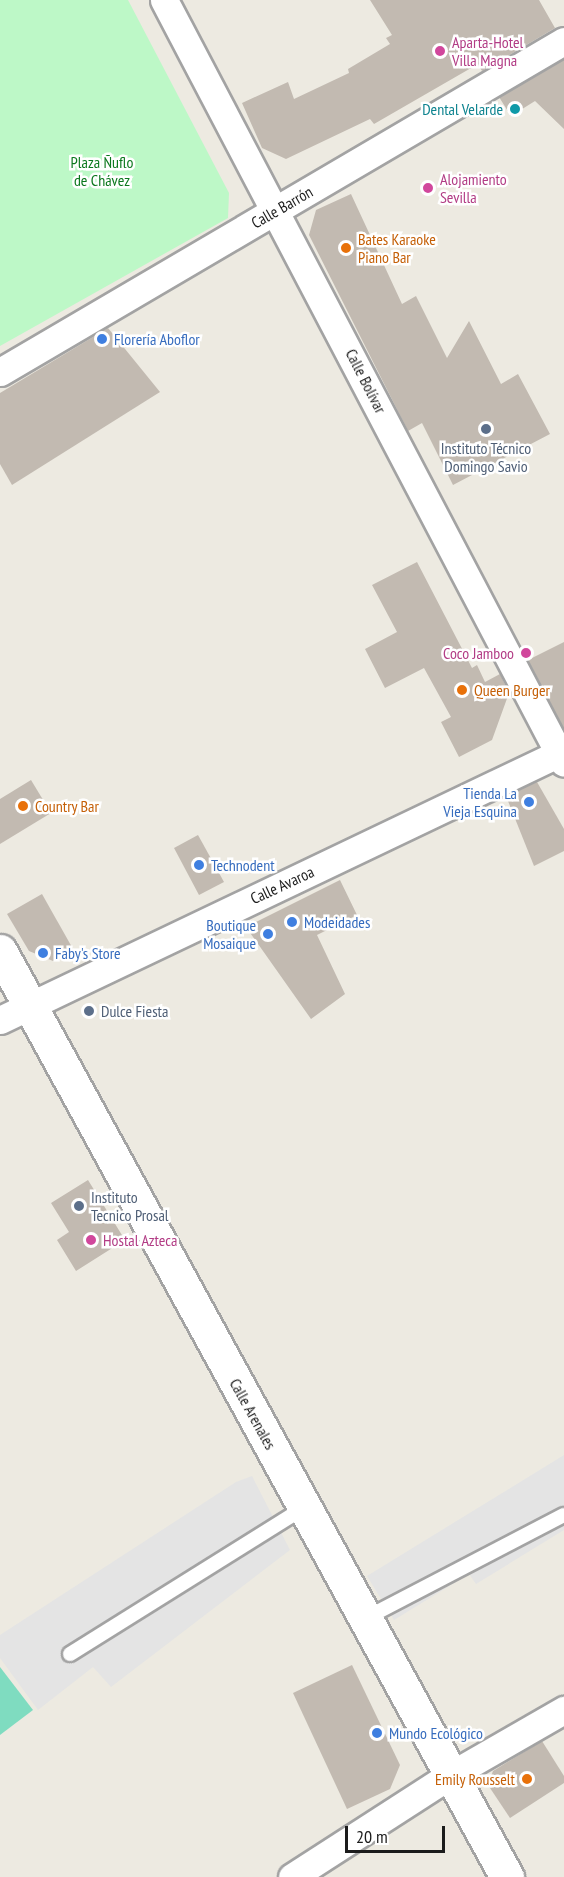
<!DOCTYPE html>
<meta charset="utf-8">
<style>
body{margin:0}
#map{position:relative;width:564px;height:1877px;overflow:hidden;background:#edeae1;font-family:"PT Sans Narrow",sans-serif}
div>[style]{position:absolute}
.park>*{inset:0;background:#bdf8c7}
.pitch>*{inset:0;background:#7fdcc0}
.parking>*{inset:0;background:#e4e4e4}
.building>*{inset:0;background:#c2bab1}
.roads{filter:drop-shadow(2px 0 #a3a3a3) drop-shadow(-2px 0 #a3a3a3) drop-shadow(0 2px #a3a3a3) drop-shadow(0 -2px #a3a3a3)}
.service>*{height:14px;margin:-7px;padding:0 7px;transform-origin:7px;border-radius:7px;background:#fff}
.minor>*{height:27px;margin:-13.5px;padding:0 13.5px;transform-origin:13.5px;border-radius:13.5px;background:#fff}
.tertiary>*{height:33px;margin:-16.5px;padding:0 16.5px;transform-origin:16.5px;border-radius:16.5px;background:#fff}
.dots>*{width:16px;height:16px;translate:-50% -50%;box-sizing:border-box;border:3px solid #fff;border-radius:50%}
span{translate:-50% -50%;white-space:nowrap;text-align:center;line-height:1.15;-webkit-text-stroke:5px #fff;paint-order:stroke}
.hotel-label{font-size:16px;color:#b23c85}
.left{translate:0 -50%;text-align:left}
.right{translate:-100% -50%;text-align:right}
.culture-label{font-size:16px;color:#0d838f}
.park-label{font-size:16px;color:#0c781e}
.street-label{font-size:16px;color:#1c1c1c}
.food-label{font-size:16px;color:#c56008}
.shop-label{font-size:16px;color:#366cbe}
.service-label{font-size:16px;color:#4e5e75}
.scale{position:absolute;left:345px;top:1826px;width:100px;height:27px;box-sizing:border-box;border:3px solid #1c1c1c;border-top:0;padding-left:8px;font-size:18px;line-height:21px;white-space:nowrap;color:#1c1c1c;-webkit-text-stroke:4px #fff;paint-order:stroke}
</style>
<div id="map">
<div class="park">
<i style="clip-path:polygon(0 0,128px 0,229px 193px,228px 218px,0 346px)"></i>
</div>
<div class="pitch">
<i style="clip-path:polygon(0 1667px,33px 1710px,0 1735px)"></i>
</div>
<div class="parking">
<i style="clip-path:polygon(564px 1455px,564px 1530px,476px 1584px,469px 1574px,394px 1620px,367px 1576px)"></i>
<i style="clip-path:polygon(252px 1476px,290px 1550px,111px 1687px,93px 1667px,38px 1710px,0 1658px,0 1635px,236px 1482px)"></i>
</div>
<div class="building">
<i style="clip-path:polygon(370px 0,539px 0,555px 28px,482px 71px,478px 64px,374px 124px,370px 119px,286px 159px,262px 148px,242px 103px,288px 82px,294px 99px,349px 73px,348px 69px,390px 44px,386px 38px,392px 35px)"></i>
<i style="clip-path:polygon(564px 59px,564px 129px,535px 101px,511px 116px,499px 97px)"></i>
<i style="clip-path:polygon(351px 194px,402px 304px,416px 296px,447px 358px,469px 321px,501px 384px,518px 374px,550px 434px,453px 485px,422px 423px,408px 431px,309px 235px,316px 210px)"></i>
<i style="clip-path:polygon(108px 328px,160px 392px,12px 485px,0 464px,0 393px)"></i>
<i style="clip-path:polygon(417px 562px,472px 668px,477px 665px,485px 682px,500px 674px,509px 693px,492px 740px,459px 757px,441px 722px,451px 717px,424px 668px,385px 688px,365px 649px,397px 632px,372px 585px)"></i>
<i style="clip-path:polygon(564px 642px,564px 729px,528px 660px)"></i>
<i style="clip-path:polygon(31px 780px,51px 813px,0 844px,0 799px)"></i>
<i style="clip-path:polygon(537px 782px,564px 829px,564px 851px,534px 866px,506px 796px)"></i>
<i style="clip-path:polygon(198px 835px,224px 882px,199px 895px,174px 848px)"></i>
<i style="clip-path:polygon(340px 880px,357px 915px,317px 935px,345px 994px,311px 1019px,246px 927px)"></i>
<i style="clip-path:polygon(42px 894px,73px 949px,53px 961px,29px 951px,7px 914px)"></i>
<i style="clip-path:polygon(88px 1180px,125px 1240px,76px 1271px,57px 1240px,69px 1232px,51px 1203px)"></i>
<i style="clip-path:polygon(352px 1665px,400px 1765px,390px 1789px,347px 1809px,293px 1693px)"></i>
<i style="clip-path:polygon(542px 1741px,564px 1776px,564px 1783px,510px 1818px,488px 1785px,493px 1771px)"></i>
</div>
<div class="roads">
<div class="service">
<i style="left:366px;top:1618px;width:223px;rotate:-27.5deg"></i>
<i style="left:70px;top:1654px;width:276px;rotate:-32deg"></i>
</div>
<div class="minor">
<i style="left:164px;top:0;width:861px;rotate:62.33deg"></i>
<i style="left:0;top:372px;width:654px;rotate:-30.41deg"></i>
<i style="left:0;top:1020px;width:625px;rotate:-25.5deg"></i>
<i style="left:292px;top:1877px;width:187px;rotate:-32.8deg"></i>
<i style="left:449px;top:1776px;width:133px;rotate:-29.9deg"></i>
</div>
<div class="tertiary">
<i style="left:0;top:951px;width:1056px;rotate:61.3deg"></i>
</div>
</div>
<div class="dots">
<i style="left:440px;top:51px;background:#d1479c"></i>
<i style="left:515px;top:109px;background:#0f9aa8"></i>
<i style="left:428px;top:188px;background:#d1479c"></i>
<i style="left:346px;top:248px;background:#e8710a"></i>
<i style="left:102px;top:339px;background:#3f7fe0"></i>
<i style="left:486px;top:429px;background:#5c6f8a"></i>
<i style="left:526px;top:653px;background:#d1479c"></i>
<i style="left:462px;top:690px;background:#e8710a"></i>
<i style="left:529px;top:802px;background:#3f7fe0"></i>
<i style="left:23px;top:806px;background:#e8710a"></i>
<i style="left:199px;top:865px;background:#3f7fe0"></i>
<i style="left:292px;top:922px;background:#3f7fe0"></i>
<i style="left:268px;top:934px;background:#3f7fe0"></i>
<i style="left:43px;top:953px;background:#3f7fe0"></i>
<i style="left:89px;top:1011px;background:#5c6f8a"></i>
<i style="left:79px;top:1206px;background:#5c6f8a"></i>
<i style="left:91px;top:1240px;background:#d1479c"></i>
<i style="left:377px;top:1733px;background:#3f7fe0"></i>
<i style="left:527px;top:1779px;background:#e8710a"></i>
</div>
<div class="hotel-label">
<span class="left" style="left:452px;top:51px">Aparta-Hotel<br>Villa Magna</span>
<span class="left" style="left:440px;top:188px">Alojamiento<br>Sevilla</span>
<span class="right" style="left:514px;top:653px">Coco Jamboo</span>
<span class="left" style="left:103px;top:1240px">Hostal Azteca</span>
</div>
<div class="culture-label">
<span class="right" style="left:503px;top:109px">Dental Velarde</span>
</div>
<div class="park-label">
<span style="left:102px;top:171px">Plaza Ñuflo<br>de Chávez</span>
</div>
<div class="street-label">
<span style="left:282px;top:207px;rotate:-30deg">Calle Barrón</span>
<span style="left:366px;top:381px;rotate:63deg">Calle Bolívar</span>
<span style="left:282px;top:885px;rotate:-25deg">Calle Avaroa</span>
<span style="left:253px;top:1414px;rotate:61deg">Calle Arenales</span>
</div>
<div class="food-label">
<span class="left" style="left:358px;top:248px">Bates Karaoke<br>Piano Bar</span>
<span class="left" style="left:474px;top:690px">Queen Burger</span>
<span class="left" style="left:35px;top:806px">Country Bar</span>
<span class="right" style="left:515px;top:1779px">Emily Rousselt</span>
</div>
<div class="shop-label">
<span class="left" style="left:114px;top:339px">Florería Aboflor</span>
<span class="right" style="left:517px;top:802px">Tienda La<br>Vieja Esquina</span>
<span class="left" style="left:211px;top:865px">Technodent</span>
<span class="left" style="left:304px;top:922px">Modeidades</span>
<span class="right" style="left:256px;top:934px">Boutique<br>Mosaique</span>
<span class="left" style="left:55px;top:953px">Faby's Store</span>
<span class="left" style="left:389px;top:1733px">Mundo Ecológico</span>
</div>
<div class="service-label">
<span style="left:486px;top:457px">Instituto Técnico<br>Domingo Savio</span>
<span class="left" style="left:101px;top:1011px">Dulce Fiesta</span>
<span class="left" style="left:91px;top:1206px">Instituto<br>Tecnico Prosal</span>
</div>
<div class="scale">20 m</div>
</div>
